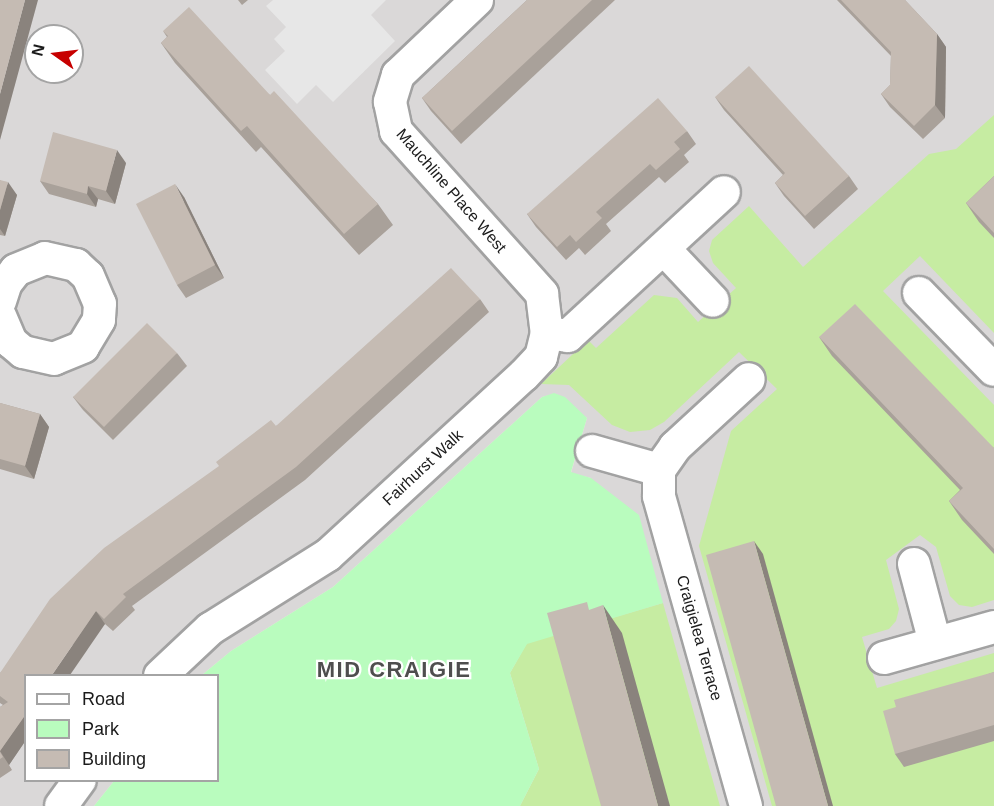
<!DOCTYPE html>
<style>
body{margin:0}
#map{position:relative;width:994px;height:806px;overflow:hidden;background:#eee9e0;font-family:Helvetica,sans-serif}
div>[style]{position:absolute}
.residential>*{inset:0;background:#dad8d8}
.grass>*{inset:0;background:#c6eca2}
.park>*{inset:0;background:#b9fcbe}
.parking>*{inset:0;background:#e7e7e7}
.roads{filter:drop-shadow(2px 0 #a2a2a2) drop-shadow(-2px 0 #a2a2a2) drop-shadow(0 2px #a2a2a2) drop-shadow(0 -2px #a2a2a2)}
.street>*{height:32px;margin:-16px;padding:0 16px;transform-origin:16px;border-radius:16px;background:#fff}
.wall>*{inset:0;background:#a9a19a}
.shaded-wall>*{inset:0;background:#8a837d}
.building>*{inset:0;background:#c5bbb3}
span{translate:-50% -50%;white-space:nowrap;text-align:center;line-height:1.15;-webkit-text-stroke:4.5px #fff;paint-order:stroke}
.street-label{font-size:16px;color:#1b1b1b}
.district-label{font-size:22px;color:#4e4e4e;font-weight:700;letter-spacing:1.5px}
.legend{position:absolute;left:24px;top:674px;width:195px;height:108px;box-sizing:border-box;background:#fff;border:2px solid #a4a4a4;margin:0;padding:8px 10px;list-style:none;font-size:18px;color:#1b1b1b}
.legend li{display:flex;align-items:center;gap:12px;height:30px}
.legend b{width:30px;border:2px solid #a4a4a4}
.north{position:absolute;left:24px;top:24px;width:60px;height:60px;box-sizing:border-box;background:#fff;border:2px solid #a4a4a4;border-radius:50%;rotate:284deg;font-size:16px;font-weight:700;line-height:24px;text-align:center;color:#1b1b1b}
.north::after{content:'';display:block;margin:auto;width:21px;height:27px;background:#c70000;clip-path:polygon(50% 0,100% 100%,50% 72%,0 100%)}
</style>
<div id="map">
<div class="residential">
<i style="clip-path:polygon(evenodd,0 0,994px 0,994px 806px,520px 806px,539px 769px,510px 673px,527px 643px,591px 478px,571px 473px,587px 418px,554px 394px,542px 397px,333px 587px,231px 651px,202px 675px,26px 676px,26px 780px,114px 781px,94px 806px,0 806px,0 0,36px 36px,72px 36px,72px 72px,36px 72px,36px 36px)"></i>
</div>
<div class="grass">
<i style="clip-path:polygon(994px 115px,994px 333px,920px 256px,883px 291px,994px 405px,994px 600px,972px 607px,959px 605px,950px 596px,936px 547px,920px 535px,886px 560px,899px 609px,896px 621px,889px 629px,862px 637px,877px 688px,994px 653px,994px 806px,772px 806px,699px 546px,731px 431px,777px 389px,739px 352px,664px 422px,650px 430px,630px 432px,612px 425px,569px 385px,541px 384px,588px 340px,596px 348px,654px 295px,677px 298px,698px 322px,736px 288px,713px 263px,709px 251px,712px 240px,749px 206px,803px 267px,929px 154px,956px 149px)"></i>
<i style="clip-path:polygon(663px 603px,720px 806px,520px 806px,539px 769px,510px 673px,527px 643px)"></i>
</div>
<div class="park">
<i style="clip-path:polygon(554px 393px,565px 397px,587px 418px,571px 472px,591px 478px,639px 515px,663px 603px,527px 644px,510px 673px,539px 769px,520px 806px,94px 806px,114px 781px,218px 780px,218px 676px,202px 675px,231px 651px,333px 587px,542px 397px)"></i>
</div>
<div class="parking">
<i style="clip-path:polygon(273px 0,386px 0,371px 15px,395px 41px,333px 102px,316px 85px,297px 104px,265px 70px,285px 51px,274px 39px,286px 27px,266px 6px)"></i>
</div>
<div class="roads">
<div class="street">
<i style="left:477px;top:0;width:109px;rotate:136.5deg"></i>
<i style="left:398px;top:75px;width:28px;rotate:107deg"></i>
<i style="left:390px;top:102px;width:30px;rotate:78deg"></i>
<i style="left:396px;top:131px;width:219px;rotate:48.1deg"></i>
<i style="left:542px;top:294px;width:39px;rotate:83deg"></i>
<i style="left:664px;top:249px;width:71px;rotate:46.7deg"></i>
<i style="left:919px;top:293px;width:107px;rotate:45.8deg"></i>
<i style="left:0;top:301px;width:19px;rotate:-72deg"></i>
<i style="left:6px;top:283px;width:16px;rotate:-52deg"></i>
<i style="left:16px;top:270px;width:31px;rotate:-22deg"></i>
<i style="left:45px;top:258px;width:32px;rotate:13deg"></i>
<i style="left:76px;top:265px;width:16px;rotate:43deg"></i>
<i style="left:88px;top:276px;width:30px;rotate:67deg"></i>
<i style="left:100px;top:304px;width:16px;rotate:94deg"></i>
<i style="left:99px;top:320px;width:31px;rotate:121deg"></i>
<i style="left:83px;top:347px;width:31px;rotate:158deg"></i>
<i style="left:54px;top:359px;width:32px;rotate:-167deg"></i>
<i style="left:23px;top:352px;width:16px;rotate:-140deg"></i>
<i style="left:11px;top:342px;width:28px;rotate:-113deg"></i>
<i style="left:592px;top:451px;width:70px;rotate:15.8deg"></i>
<i style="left:914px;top:564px;width:82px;rotate:75.1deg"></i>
<i style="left:884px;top:658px;width:114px;rotate:-15.7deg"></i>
<i style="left:160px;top:676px;width:69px;rotate:-43.2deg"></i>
<i style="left:210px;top:629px;width:139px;rotate:-32.1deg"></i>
<i style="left:328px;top:555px;width:266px;rotate:-42.6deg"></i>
<i style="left:524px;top:375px;width:25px;rotate:-47deg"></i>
<i style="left:541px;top:357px;width:25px;rotate:-76deg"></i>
<i style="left:547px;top:333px;width:21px;rotate:8deg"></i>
<i style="left:568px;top:336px;width:212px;rotate:-42.7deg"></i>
<i style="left:61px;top:806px;width:32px;rotate:-54deg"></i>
<i style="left:746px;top:806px;width:322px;rotate:-105.7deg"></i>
<i style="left:659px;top:496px;width:26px;rotate:-90deg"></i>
<i style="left:659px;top:470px;width:28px;rotate:-55deg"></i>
<i style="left:675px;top:447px;width:100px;rotate:-42.6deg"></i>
</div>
</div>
<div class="wall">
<i style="clip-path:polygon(238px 0,248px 0,242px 5px)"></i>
<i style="clip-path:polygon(527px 0,615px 0,461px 144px,431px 111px,422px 98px)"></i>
<i style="clip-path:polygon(837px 0,905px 0,937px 34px,946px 47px,945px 118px,923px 139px,890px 107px,881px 94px,890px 85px,891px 56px)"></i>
<i style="clip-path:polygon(163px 31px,270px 95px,378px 204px,393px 225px,359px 255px,261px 147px,256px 152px,175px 63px,161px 43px,167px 37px)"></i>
<i style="clip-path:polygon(715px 97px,849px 176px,858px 189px,814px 229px,784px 196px,775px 183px,783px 175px,724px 110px)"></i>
<i style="clip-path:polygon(687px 131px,696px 144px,684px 155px,689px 162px,665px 183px,659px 177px,606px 224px,611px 231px,585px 255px,579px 248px,566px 260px,536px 227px,527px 214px)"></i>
<i style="clip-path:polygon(126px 163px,115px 204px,98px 199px,96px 207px,49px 194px,40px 181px)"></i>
<i style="clip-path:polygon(994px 176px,994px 238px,979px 222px,966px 203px)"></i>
<i style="clip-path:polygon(0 180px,17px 195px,5px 236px,0 235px)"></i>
<i style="clip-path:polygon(184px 197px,224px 278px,186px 298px,177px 285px)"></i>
<i style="clip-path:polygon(480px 299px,489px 312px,305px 480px,132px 606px,135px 610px,113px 631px,105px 624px,26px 675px,26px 740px,9px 765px,12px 770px,0 778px,0 707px,3px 705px,0 703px,0 673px,276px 426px)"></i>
<i style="clip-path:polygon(819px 337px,994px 448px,994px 554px,962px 520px,949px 501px,960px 490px,832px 356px)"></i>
<i style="clip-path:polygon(177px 353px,187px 366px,113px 440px,83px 410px,73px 397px)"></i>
<i style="clip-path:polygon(0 403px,40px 414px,49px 427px,34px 479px,0 469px)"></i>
<i style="clip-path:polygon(994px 672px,994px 741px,904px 767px,895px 754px,896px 707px)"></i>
</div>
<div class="shaded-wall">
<i style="clip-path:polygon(25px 0,38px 0,0 140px,0 94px)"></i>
<i style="clip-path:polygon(937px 34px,946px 47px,945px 118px,935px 105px)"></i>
<i style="clip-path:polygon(117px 150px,126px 163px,115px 204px,106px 191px)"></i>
<i style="clip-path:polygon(8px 182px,17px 195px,5px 236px,0 229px,0 210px)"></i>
<i style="clip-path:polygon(175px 184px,184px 197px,224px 278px,215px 265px)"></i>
<i style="clip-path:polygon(88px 186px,98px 199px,96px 207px,87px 194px)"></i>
<i style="clip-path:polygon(40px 414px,49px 427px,34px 479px,25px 466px)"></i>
<i style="clip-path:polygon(754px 541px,763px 554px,833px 806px,828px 806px)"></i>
<i style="clip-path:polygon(603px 605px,622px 633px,670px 806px,658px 806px)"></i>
<i style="clip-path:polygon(96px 611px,105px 624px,70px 675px,52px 675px)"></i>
<i style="clip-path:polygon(26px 714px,26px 740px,9px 765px,0 751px)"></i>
</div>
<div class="building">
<i style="clip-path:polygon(0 0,25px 0,0 94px)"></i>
<i style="clip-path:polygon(527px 0,592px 0,452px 131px,422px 98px)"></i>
<i style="clip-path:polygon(841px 0,905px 0,937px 34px,935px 105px,914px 126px,881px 94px,890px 85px,891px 52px)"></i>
<i style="clip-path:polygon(189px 7px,270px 95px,274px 91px,378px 204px,344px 234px,247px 126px,241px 131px,161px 43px,168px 36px,163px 31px)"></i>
<i style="clip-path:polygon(749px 66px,849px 176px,805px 216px,775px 183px,785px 173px,715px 97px)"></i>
<i style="clip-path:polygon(658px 98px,687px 131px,674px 142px,680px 149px,656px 170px,650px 164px,596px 212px,602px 218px,576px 242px,570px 235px,557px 247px,527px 214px)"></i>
<i style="clip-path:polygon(53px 132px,117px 150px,106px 191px,88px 186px,87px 194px,40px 181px)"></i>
<i style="clip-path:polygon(994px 176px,994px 233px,966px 203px)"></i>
<i style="clip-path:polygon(0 180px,8px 182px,0 210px)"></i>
<i style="clip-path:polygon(175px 184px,215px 265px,177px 285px,136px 204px)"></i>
<i style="clip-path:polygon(451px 268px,480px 299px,296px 467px,123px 594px,126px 597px,104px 619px,96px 611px,52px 675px,26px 675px,26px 714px,0 751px,0 707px,8px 702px,0 696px,0 673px,50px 599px,104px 548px,219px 466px,216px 462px,271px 420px,276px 426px)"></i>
<i style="clip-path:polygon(855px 304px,994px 448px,994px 549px,949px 501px,963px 488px,819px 337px)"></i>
<i style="clip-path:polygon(147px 323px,177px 353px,104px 427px,73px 397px)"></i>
<i style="clip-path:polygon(0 403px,40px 414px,25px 466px,0 459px)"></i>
<i style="clip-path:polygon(754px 541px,828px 806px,776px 806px,706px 555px)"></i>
<i style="clip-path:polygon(587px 602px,589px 610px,603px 605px,658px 806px,601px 806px,547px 613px)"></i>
<i style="clip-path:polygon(994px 672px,994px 725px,895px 754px,883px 711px,896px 707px,894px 700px)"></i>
<i style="clip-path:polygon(0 752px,3px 757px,0 759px)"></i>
</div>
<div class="street-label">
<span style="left:451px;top:191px;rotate:49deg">Mauchline Place West</span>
<span style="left:423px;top:468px;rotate:-43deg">Fairhurst Walk</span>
<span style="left:699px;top:638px;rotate:74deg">Craigielea Terrace</span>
</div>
<div class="district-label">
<span style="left:394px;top:670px">MID CRAIGIE</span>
</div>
<ul class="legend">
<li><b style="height:8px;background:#fff"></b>Road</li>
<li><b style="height:16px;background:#b9fcbe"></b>Park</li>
<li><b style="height:16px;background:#c5bbb3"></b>Building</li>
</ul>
<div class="north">N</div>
</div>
